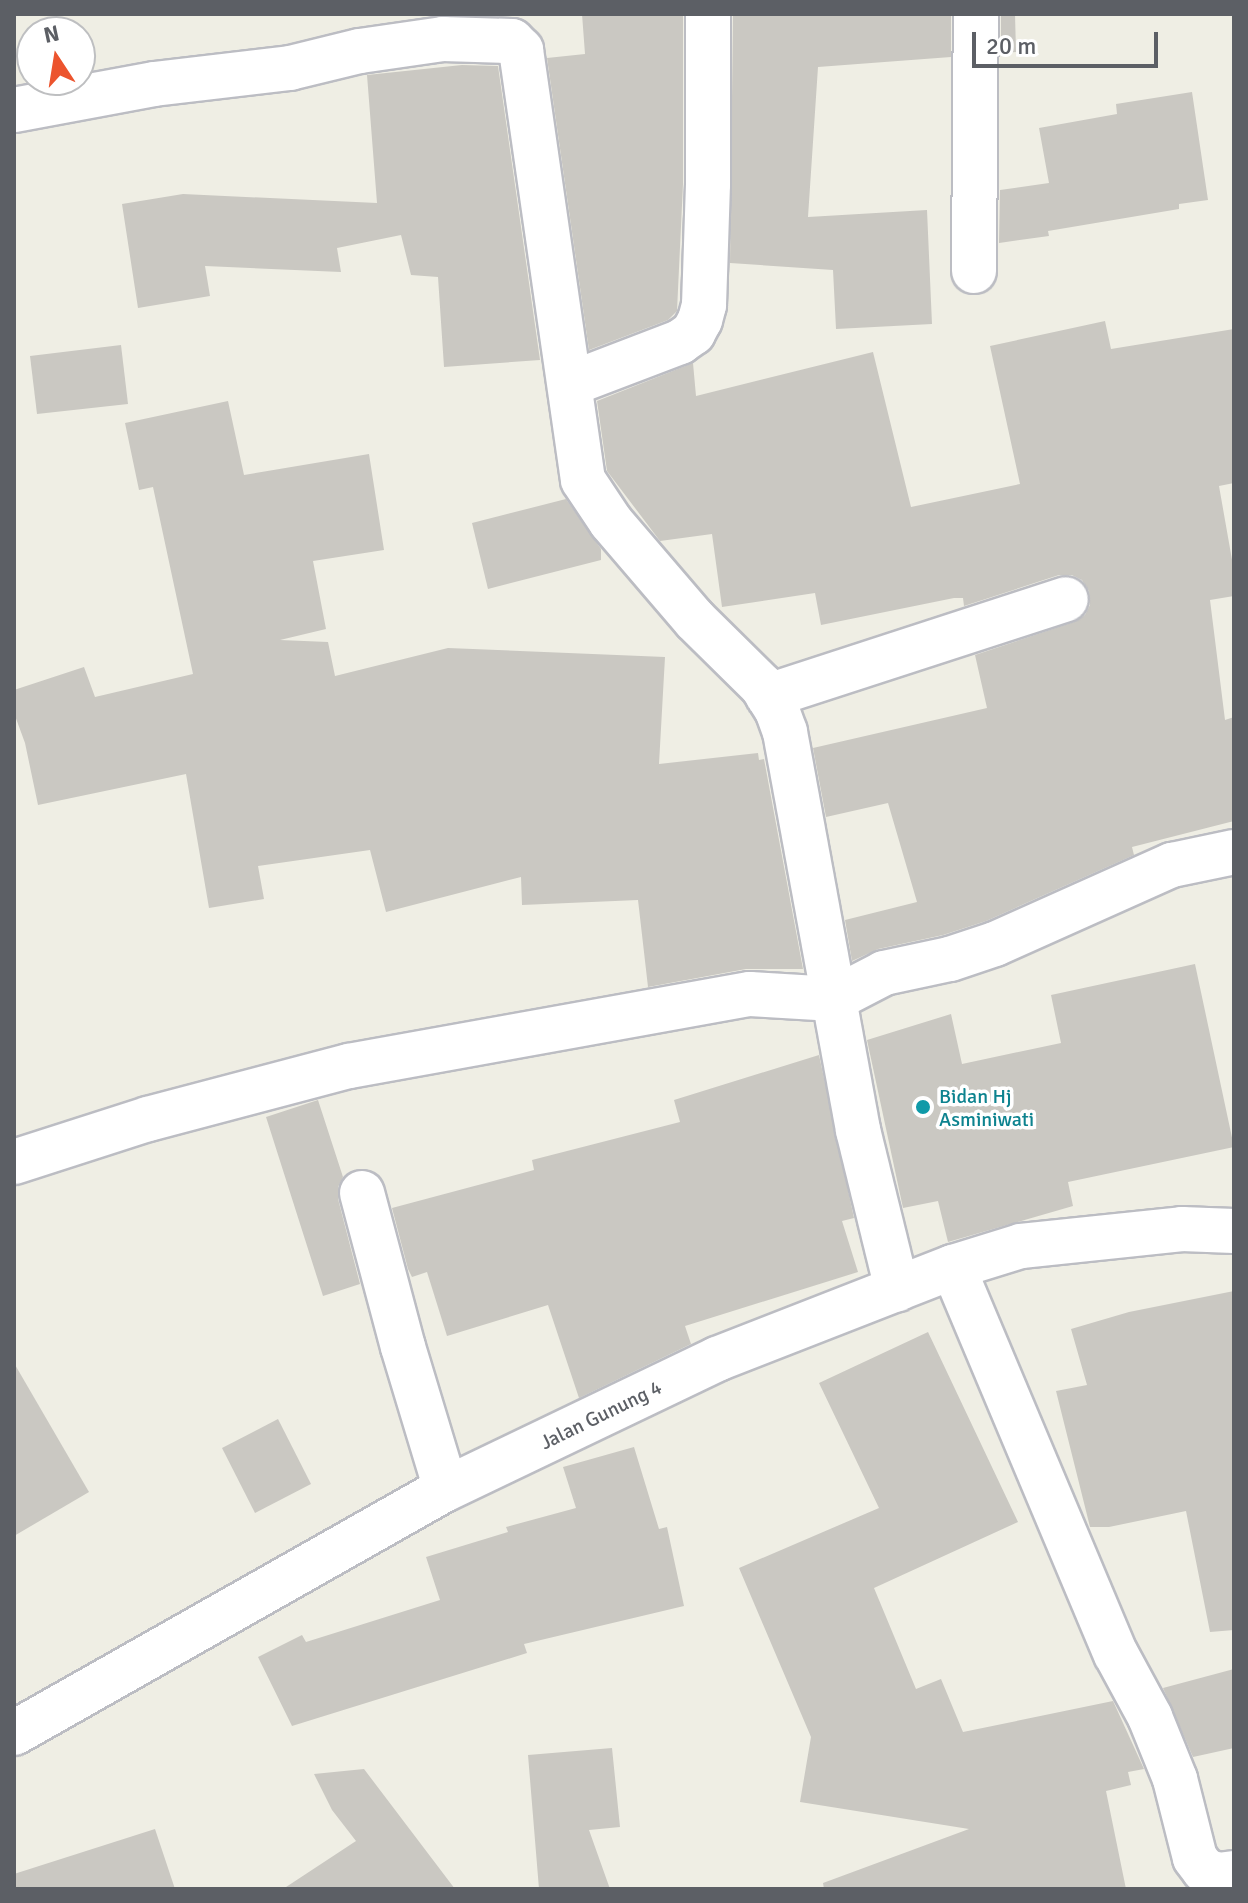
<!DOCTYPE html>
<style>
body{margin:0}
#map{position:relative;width:1248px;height:1903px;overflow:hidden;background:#efeee4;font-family:Signika,sans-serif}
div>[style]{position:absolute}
.building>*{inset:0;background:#cac8c2}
.roads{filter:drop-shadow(2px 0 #bcbdc3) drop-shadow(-2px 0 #bcbdc3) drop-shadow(0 2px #bcbdc3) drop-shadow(0 -2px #bcbdc3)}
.minor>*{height:44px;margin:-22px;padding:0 22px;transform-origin:22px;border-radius:22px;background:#fff}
.tertiary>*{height:44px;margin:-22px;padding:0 22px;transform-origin:22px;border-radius:22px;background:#fff}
.dots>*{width:22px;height:22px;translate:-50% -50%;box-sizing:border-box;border:4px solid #fff;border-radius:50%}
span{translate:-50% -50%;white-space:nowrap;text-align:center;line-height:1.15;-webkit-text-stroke:7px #fff;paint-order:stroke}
.culture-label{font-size:20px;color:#0d838f}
.left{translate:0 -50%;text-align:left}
.street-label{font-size:20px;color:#5c5f65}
.frame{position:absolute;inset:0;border:16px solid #5c5f65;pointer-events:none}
.north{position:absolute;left:16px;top:16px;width:80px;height:80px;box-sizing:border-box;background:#fff;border:2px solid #bebfc1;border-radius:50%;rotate:348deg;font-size:22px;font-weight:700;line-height:32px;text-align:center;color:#5c5f65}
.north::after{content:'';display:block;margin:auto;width:28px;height:36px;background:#ec542e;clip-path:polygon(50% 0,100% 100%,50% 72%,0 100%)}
.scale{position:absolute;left:972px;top:32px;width:186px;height:36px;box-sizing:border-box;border:4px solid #5c5f65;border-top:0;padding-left:10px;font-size:24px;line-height:28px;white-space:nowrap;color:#5c5f65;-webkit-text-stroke:6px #fff;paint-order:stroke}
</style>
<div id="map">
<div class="building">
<i style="clip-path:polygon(582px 14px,683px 14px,683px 184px,677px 311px,668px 320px,589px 350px,547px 58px,585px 54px)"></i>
<i style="clip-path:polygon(733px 14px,951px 14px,951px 57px,818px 67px,808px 217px,927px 210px,932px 324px,836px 329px,833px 270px,730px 263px)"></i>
<i style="clip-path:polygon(1001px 14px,1015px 14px,1016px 52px,1001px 53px)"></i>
<i style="clip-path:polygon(462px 65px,498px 66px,540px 360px,444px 367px,438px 277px,411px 275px,401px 235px,337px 248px,341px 272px,205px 266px,210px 296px,138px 308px,122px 204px,183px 194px,377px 203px,367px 75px)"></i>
<i style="clip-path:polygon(1192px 92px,1208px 200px,1179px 204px,1179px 209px,1048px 231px,1049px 236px,999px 243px,1000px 190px,1049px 183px,1039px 128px,1117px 114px,1116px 104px)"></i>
<i style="clip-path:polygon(1105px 321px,1111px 349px,1234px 329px,1234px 483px,1219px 486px,1234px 571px,1234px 596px,1210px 600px,1225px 720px,1234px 717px,1234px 821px,1132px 847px,1134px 855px,986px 921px,943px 935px,878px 949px,852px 961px,845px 920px,917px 902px,888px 803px,826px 817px,813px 748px,987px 708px,975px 655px,1074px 622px,1085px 615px,1090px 605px,1089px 591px,1082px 580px,1072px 575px,1059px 575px,964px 606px,963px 598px,954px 598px,821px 625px,815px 593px,722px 607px,712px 534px,660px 541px,607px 471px,597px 401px,693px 363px,696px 396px,873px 352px,911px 507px,1020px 484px,990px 346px)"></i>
<i style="clip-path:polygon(121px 345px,128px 404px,37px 414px,30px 356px)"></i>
<i style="clip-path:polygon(228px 401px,244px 475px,369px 454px,384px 550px,313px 561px,326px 629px,280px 640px,328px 642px,335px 676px,448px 648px,665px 657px,659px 764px,758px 753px,759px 760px,764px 759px,803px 969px,746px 969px,648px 987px,638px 900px,522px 905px,521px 877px,386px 912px,370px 850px,258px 866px,264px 899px,209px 908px,186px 774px,38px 805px,25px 743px,14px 713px,14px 690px,84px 667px,95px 697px,193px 674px,153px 487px,139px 490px,125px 423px)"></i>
<i style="clip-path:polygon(566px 499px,601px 549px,601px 560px,488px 589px,472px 523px)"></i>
<i style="clip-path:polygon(1195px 964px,1234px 1147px,1068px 1182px,1073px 1206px,948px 1242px,938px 1201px,903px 1208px,867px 1040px,951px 1014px,962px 1064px,1061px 1043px,1051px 995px)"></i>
<i style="clip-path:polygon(819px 1055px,854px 1218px,842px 1221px,858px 1272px,685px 1326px,691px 1344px,579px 1398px,548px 1305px,447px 1336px,427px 1272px,412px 1277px,408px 1269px,392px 1208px,534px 1170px,532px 1160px,680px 1122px,674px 1100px)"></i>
<i style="clip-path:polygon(318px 1100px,343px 1177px,338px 1187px,338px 1199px,360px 1284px,323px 1296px,266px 1117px)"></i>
<i style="clip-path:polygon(1234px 1291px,1234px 1630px,1210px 1632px,1186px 1511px,1109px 1527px,1090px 1527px,1056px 1391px,1087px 1385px,1071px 1329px,1129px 1312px)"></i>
<i style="clip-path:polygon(928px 1332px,1018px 1522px,874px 1588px,916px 1689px,941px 1679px,963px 1732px,1113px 1701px,1144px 1769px,1128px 1772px,1131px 1785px,1106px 1791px,1126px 1889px,824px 1889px,823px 1883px,969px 1829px,800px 1802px,811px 1737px,739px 1568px,879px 1508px,819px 1383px)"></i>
<i style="clip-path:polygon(14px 1363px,89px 1492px,14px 1536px)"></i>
<i style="clip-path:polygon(278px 1419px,311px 1484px,255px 1513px,222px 1448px)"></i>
<i style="clip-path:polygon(634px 1447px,659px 1529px,667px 1527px,684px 1606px,524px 1644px,527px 1653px,292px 1726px,258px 1657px,302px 1635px,306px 1642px,440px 1600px,426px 1557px,508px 1532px,506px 1527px,576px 1508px,563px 1467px)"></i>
<i style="clip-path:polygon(1234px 1669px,1234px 1748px,1193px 1757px,1163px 1688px)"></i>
<i style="clip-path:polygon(612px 1748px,620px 1827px,589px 1830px,610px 1889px,539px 1889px,528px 1755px)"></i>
<i style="clip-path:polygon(364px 1769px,455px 1889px,283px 1889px,356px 1841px,332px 1810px,314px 1774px)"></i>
<i style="clip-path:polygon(155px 1829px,175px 1889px,14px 1889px,14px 1874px)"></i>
</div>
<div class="roads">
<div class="minor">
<i style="left:14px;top:110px;width:142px;rotate:-10.5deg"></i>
<i style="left:154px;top:84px;width:137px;rotate:-6.7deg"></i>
<i style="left:290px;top:68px;width:72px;rotate:-13.7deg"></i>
<i style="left:360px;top:51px;width:84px;rotate:-8.2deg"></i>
<i style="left:443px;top:39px;width:69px;rotate:1.7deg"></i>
<i style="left:512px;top:41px;width:13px;rotate:45deg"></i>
<i style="left:521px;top:50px;width:434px;rotate:81.8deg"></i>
<i style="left:583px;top:480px;width:50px;rotate:56.3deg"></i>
<i style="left:611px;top:522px;width:129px;rotate:49.4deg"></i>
<i style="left:695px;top:620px;width:94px;rotate:44.6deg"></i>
<i style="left:762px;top:686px;width:28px;rotate:58deg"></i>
<i style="left:777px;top:710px;width:23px;rotate:70deg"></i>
<i style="left:785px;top:732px;width:405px;rotate:79.6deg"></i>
<i style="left:858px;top:1130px;width:164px;rotate:76.2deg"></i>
<i style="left:974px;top:271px;width:257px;rotate:-89.6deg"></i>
<i style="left:570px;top:384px;width:118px;rotate:-20.9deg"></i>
<i style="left:680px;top:342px;width:16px;rotate:-35deg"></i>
<i style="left:693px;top:333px;width:15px;rotate:-62deg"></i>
<i style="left:700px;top:320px;width:16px;rotate:-75deg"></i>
<i style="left:704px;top:305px;width:121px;rotate:-88.1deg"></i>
<i style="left:708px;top:184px;width:170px;rotate:-90deg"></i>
<i style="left:768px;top:696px;width:313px;rotate:-18deg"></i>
<i style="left:14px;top:1162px;width:141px;rotate:-17.8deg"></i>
<i style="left:148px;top:1119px;width:208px;rotate:-14.8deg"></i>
<i style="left:349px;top:1066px;width:407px;rotate:-10.2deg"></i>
<i style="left:750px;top:994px;width:84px;rotate:3.4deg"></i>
<i style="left:834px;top:999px;width:56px;rotate:-27.5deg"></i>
<i style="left:884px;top:973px;width:67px;rotate:-12deg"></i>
<i style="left:950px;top:959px;width:47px;rotate:-18.4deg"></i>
<i style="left:995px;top:944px;width:194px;rotate:-24.1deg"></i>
<i style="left:1172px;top:865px;width:63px;rotate:-11.8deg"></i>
<i style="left:362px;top:1193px;width:159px;rotate:75.1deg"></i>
<i style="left:403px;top:1347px;width:148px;rotate:73.2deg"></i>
<i style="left:953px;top:1267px;width:420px;rotate:67.2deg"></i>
<i style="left:1116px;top:1654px;width:72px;rotate:61.6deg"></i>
<i style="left:1150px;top:1717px;width:67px;rotate:68deg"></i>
<i style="left:1175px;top:1779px;width:81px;rotate:75.8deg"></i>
<i style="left:1195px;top:1858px;width:15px;rotate:53deg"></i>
<i style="left:1204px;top:1870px;width:15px;rotate:20deg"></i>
<i style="left:1218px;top:1875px;width:16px;rotate:-7deg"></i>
</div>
<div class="tertiary">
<i style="left:14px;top:1733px;width:496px;rotate:-29.5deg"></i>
<i style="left:446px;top:1489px;width:301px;rotate:-25.6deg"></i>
<i style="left:717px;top:1359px;width:253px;rotate:-21.3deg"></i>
<i style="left:953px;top:1267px;width:71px;rotate:-17.2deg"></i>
<i style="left:1021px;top:1246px;width:162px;rotate:-6deg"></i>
<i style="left:1182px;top:1229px;width:52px;rotate:2.2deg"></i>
</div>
</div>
<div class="dots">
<i style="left:923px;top:1107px;background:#0f9aa8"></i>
</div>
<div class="culture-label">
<span class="left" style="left:939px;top:1108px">Bidan Hj<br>Asminiwati</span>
</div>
<div class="street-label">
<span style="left:601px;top:1415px;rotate:-26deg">Jalan Gunung 4</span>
</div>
<div class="frame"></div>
<div class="north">N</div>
<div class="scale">20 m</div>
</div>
